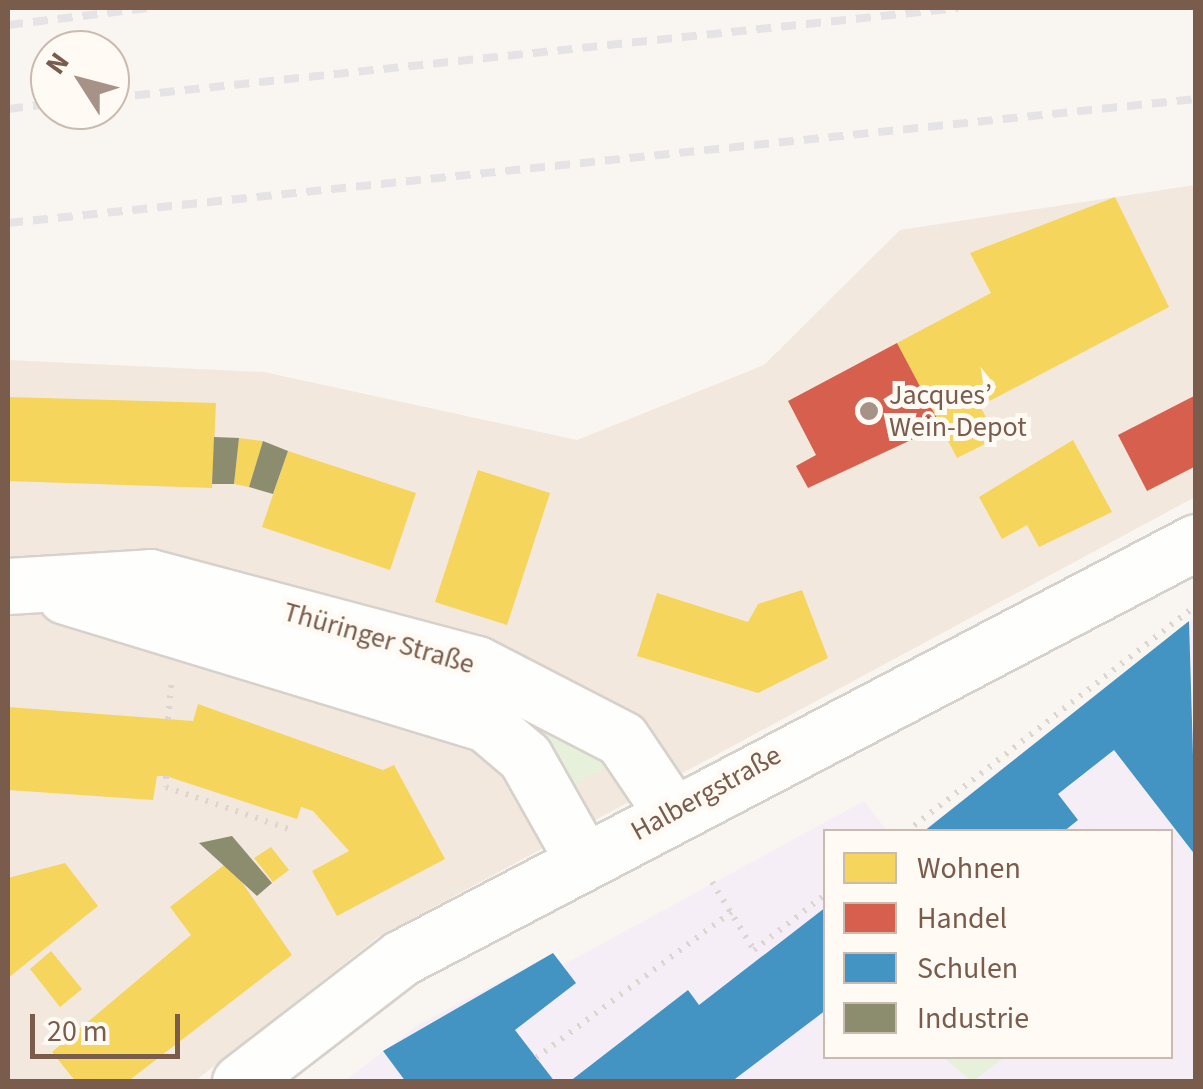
<!DOCTYPE html>
<meta charset="utf-8">
<style>
body{margin:0}
#map{position:relative;width:1203px;height:1089px;overflow:hidden;background:#f9f5f0;font-family:"Source Sans 3",sans-serif}
div>[style]{position:absolute}
.residential>*{inset:0;background:#f2e8de}
.education>*{inset:0;background:#f6eef6}
.green>*{inset:0;background:#e7f0db}
.homes>*{inset:0;background:#f6d55c}
.shops>*{inset:0;background:#d6604d}
.schools>*{inset:0;background:#4393c3}
.industry>*{inset:0;background:#8c8c6e}
.path>*{height:6px;margin-top:-3px;transform-origin:0;background:repeating-linear-gradient(90deg,#dcd5d0 0 2.5px,transparent 0 10.5px)}
.roads{filter:drop-shadow(2px 0 #d7d1cb) drop-shadow(-2px 0 #d7d1cb) drop-shadow(0 2px #d7d1cb) drop-shadow(0 -2px #d7d1cb)}
.street>*{height:55px;margin:-27.5px;padding:0 27.5px;transform-origin:27.5px;border-radius:27.5px;background:#fefefd}
.secondary>*{height:55px;margin:-27.5px;padding:0 27.5px;transform-origin:27.5px;border-radius:27.5px;background:#fefefd}
.rail>*{height:8px;margin-top:-4px;transform-origin:0;background:repeating-linear-gradient(90deg,#e6e3e7 0 15px,transparent 0 25px)}
.dots>*{width:28px;height:28px;translate:-50% -50%;box-sizing:border-box;border:5px solid #fffaf3;border-radius:50%}
span{translate:-50% -50%;white-space:nowrap;text-align:center;line-height:1.15;-webkit-text-stroke:10px #fffaf3;paint-order:stroke}
.poi-label{font-size:28px;color:#7a5c4d}
.left{translate:0 -50%;text-align:left}
.street-label{font-size:28px;color:#7a5c4d}
.frame{position:absolute;inset:0;border:10px solid #7a5c4d;pointer-events:none}
.legend{position:absolute;left:823px;top:829px;width:350px;height:230px;box-sizing:border-box;background:#fffaf3;border:2px solid #cabbb1;margin:0;padding:12px 18px;list-style:none;font-size:30px;color:#7a5c4d}
.legend li{display:flex;align-items:center;gap:20px;height:50px}
.legend b{width:50px;border:2px solid #cabbb1}
.north{position:absolute;left:30px;top:30px;width:100px;height:100px;box-sizing:border-box;background:#fffaf3;border:2px solid #cabbb1;border-radius:50%;rotate:306deg;font-size:28px;font-weight:700;line-height:40px;text-align:center;color:#7a5c4d}
.north::after{content:'';display:block;margin:auto;width:35px;height:45px;background:#a69286;clip-path:polygon(50% 0,100% 100%,50% 72%,0 100%)}
.scale{position:absolute;left:30px;top:1014px;width:150px;height:45px;box-sizing:border-box;border:5px solid #7a5c4d;border-top:0;padding-left:12px;font-size:30px;line-height:35px;white-space:nowrap;color:#7a5c4d;-webkit-text-stroke:8px #fffaf3;paint-order:stroke}
</style>
<div id="map">
<div class="residential">
<i style="clip-path:polygon(1195px 185px,1195px 497px,378px 937px,195px 1081px,8px 1082px,8px 360px,264px 372px,577px 440px,764px 365px,900px 230px)"></i>
</div>
<div class="education">
<i style="clip-path:polygon(1195px 617px,1195px 1081px,343px 1082px,418px 1025px,553px 953px,563px 965px,864px 801px,887px 831px,826px 832px,826px 1056px,1170px 1056px,1170px 832px,923px 831px)"></i>
</div>
<div class="green">
<i style="clip-path:polygon(366px 646px,589px 746px,606px 768px,570px 786px)"></i>
<i style="clip-path:polygon(943px 1057px,1005px 1057px,972px 1082px)"></i>
</div>
<div class="homes">
<i style="clip-path:polygon(1115px 197px,1169px 307px,980px 406px,997px 438px,957px 458px,897px 343px,991px 293px,970px 253px)"></i>
<i style="clip-path:polygon(8px 397px,216px 403px,212px 488px,8px 481px)"></i>
<i style="clip-path:polygon(239px 438px,263px 441px,249px 487px,234px 484px)"></i>
<i style="clip-path:polygon(1073px 440px,1112px 512px,1039px 547px,1027px 525px,1002px 539px,979px 497px)"></i>
<i style="clip-path:polygon(288px 451px,416px 493px,390px 570px,262px 527px)"></i>
<i style="clip-path:polygon(478px 470px,550px 493px,507px 625px,435px 602px)"></i>
<i style="clip-path:polygon(802px 590px,828px 658px,758px 693px,637px 656px,657px 593px,748px 622px,758px 604px)"></i>
<i style="clip-path:polygon(198px 704px,383px 770px,394px 765px,445px 859px,337px 916px,312px 871px,349px 851px,313px 811px,301px 807px,297px 819px,166px 776px,157px 776px,153px 800px,8px 790px,8px 707px,193px 721px)"></i>
<i style="clip-path:polygon(271px 847px,289px 870px,273px 882px,254px 858px)"></i>
<i style="clip-path:polygon(228px 862px,292px 955px,127px 1082px,76px 1082px,52px 1052px,191px 935px,170px 907px)"></i>
<i style="clip-path:polygon(65px 863px,98px 906px,8px 978px,8px 878px)"></i>
<i style="clip-path:polygon(51px 951px,82px 989px,60px 1007px,30px 969px)"></i>
</div>
<div class="shops">
<i style="clip-path:polygon(897px 343px,941px 426px,808px 488px,796px 466px,816px 455px,788px 401px)"></i>
<i style="clip-path:polygon(1194px 396px,1196px 466px,1147px 491px,1118px 435px)"></i>
</div>
<div class="schools">
<i style="clip-path:polygon(1189px 621px,1196px 856px,1114px 750px,1058px 794px,1078px 820px,1063px 832px,923px 832px)"></i>
<i style="clip-path:polygon(826px 907px,826px 1010px,731px 1082px,569px 1082px,688px 990px,699px 1005px)"></i>
<i style="clip-path:polygon(553px 953px,576px 983px,515px 1030px,555px 1082px,406px 1082px,383px 1051px)"></i>
</div>
<div class="industry">
<i style="clip-path:polygon(214px 437px,239px 438px,234px 484px,212px 484px)"></i>
<i style="clip-path:polygon(263px 441px,288px 451px,273px 494px,249px 487px)"></i>
<i style="clip-path:polygon(232px 836px,272px 883px,257px 896px,199px 843px)"></i>
</div>
<div class="path">
<i style="left:168px;top:719px;width:38px;rotate:-85deg"></i>
<i style="left:166px;top:776px;width:11px;rotate:90deg"></i>
<i style="left:166px;top:787px;width:130px;rotate:18.9deg"></i>
<i style="left:906px;top:832px;width:367px;rotate:-38deg"></i>
<i style="left:712px;top:882px;width:80px;rotate:58.3deg"></i>
<i style="left:754px;top:950px;width:91px;rotate:-37.9deg"></i>
<i style="left:536px;top:1058px;width:244px;rotate:-36.8deg"></i>
</div>
<div class="roads">
<div class="street">
<i style="left:8px;top:586px;width:142px;rotate:-3.6deg"></i>
<i style="left:150px;top:577px;width:338px;rotate:14.9deg"></i>
<i style="left:477px;top:664px;width:163px;rotate:27.3deg"></i>
<i style="left:622px;top:739px;width:89px;rotate:56deg"></i>
<i style="left:65px;top:596px;width:440px;rotate:16.9deg"></i>
<i style="left:486px;top:724px;width:51px;rotate:40.2deg"></i>
<i style="left:525px;top:757px;width:118px;rotate:60.6deg"></i>
</div>
<div class="secondary">
<i style="left:240px;top:1082px;width:203px;rotate:-37.6deg"></i>
<i style="left:401px;top:958px;width:897px;rotate:-27.62deg"></i>
</div>
</div>
<div class="rail">
<i style="left:8px;top:25px;width:141px;rotate:-6.9deg"></i>
<i style="left:110px;top:98px;width:853px;rotate:-6.06deg"></i>
<i style="left:8px;top:109px;width:42px;rotate:-6.8deg"></i>
<i style="left:8px;top:223px;width:1194px;rotate:-5.96deg"></i>
</div>
<div class="dots">
<i style="left:869px;top:411px;background:#a69286"></i>
</div>
<div class="poi-label">
<span class="left" style="left:889px;top:411px">Jacques’<br>Wein-Depot</span>
</div>
<div class="street-label">
<span style="left:379px;top:638px;rotate:16deg">Thüringer Straße</span>
<span style="left:706px;top:793px;rotate:-29deg">Halbergstraße</span>
</div>
<div class="frame"></div>
<ul class="legend">
<li><b style="height:28px;background:#f6d55c"></b>Wohnen</li>
<li><b style="height:28px;background:#d6604d"></b>Handel</li>
<li><b style="height:28px;background:#4393c3"></b>Schulen</li>
<li><b style="height:28px;background:#8c8c6e"></b>Industrie</li>
</ul>
<div class="north">N</div>
<div class="scale">20 m</div>
</div>
